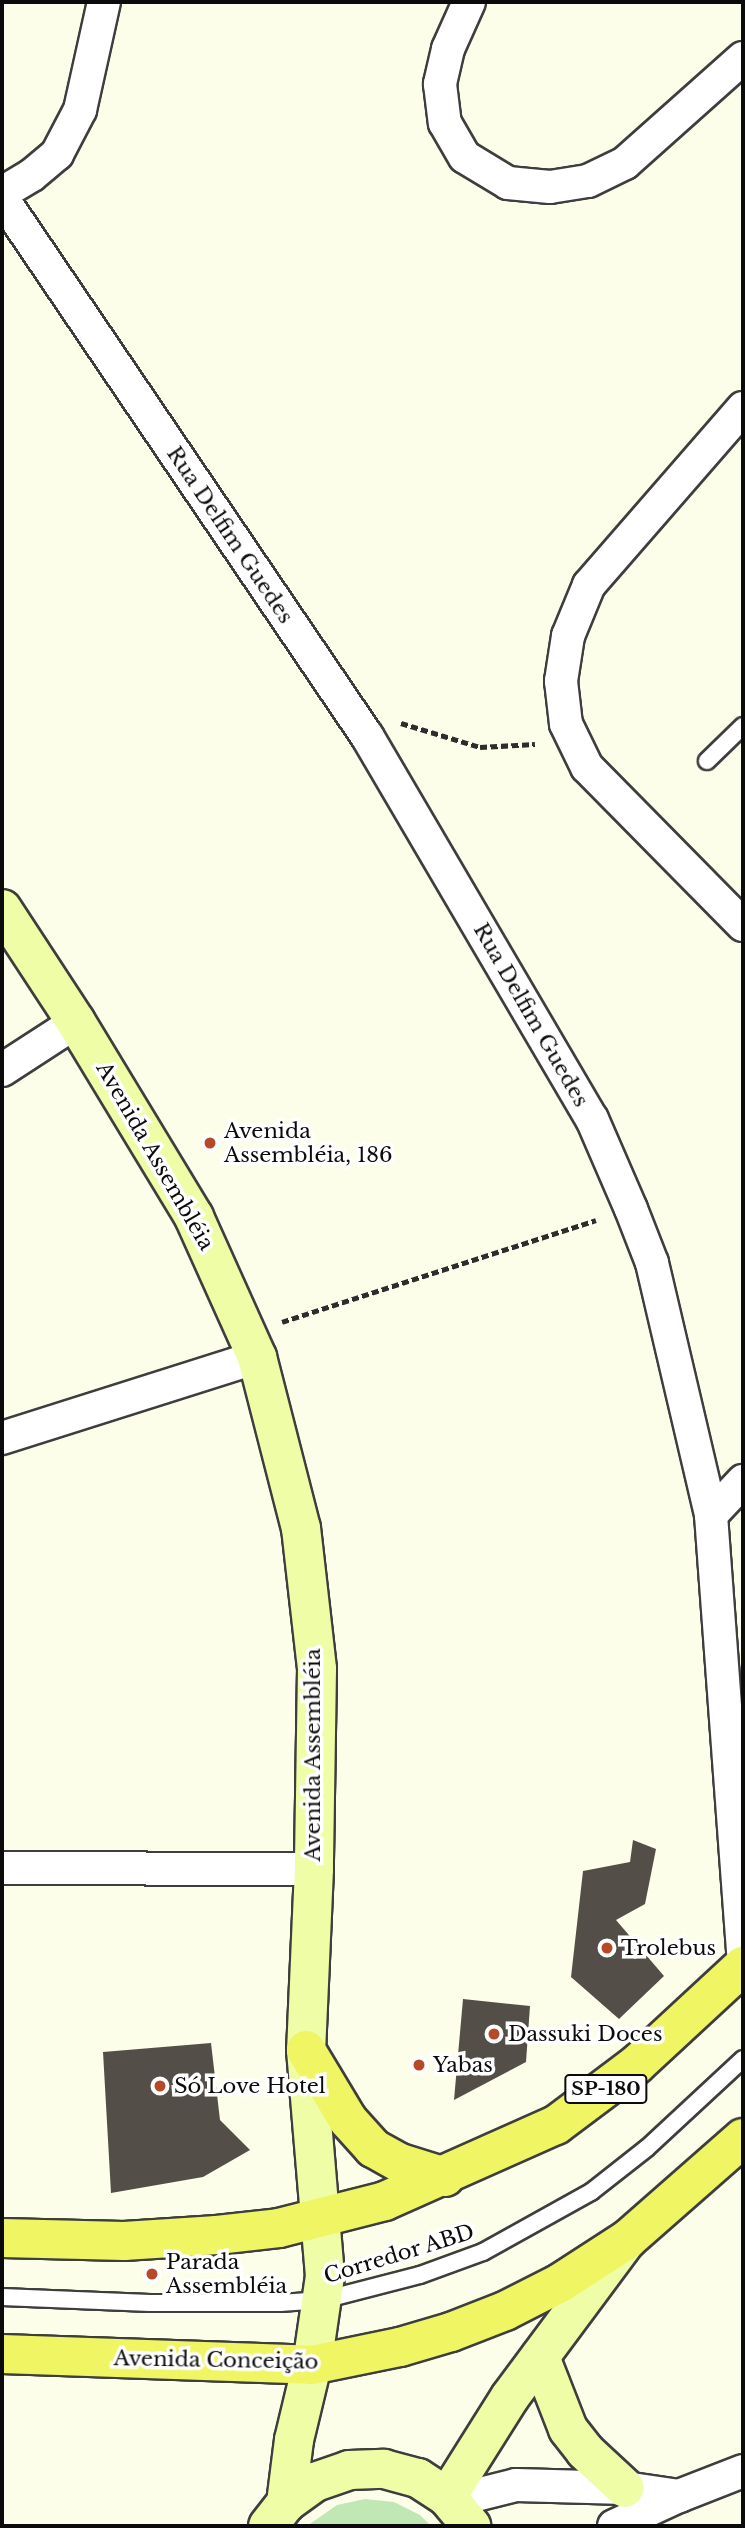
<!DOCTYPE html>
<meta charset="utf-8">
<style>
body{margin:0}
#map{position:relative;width:745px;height:2528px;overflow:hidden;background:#fdfee9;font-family:"Libre Baskerville",serif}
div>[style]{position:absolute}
.green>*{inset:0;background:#c1e7b5}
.building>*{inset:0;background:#534f48}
.path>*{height:4.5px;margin-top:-2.25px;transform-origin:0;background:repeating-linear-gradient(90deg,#2d2d2d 0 7px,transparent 0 10.5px)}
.roads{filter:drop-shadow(2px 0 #3e3e3e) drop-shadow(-2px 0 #3e3e3e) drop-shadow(0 2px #3e3e3e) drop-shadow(0 -2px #3e3e3e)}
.lane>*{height:16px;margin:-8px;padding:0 8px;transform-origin:8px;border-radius:8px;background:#fff}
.street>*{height:32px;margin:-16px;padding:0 16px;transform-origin:16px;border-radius:16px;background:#fff}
.secondary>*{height:38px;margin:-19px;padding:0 19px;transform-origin:19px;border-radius:19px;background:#eefda6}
.primary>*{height:38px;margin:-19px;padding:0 19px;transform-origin:19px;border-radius:19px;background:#eff563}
.dots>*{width:19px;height:19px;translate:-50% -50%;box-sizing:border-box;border:4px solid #fff;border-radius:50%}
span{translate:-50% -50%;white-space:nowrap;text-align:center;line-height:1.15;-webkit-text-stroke:7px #fff;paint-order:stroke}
.shield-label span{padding:2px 5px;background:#fff;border:2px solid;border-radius:5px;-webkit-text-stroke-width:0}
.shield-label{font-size:19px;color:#0b0b0b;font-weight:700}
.street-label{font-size:21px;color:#0b0b0b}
.poi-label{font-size:21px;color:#0b0b0b}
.left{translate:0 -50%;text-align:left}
.frame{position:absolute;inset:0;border:4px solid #0b0b0b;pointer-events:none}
</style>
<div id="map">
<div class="green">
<i style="clip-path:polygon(365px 2499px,394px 2502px,420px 2515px,431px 2526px,307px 2526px,337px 2505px)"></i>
</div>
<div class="building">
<i style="clip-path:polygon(633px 1840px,656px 1849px,645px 1904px,616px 1920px,664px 1976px,619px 2019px,571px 1977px,583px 1871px,630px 1862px)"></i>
<i style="clip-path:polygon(463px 1999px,530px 2006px,526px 2062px,454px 2100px)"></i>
<i style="clip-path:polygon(211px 2043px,220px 2120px,250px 2150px,203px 2177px,111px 2193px,103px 2052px)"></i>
</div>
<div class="path">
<i style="left:401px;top:723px;width:83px;rotate:16.9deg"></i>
<i style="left:480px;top:747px;width:55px;rotate:-3.1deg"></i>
<i style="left:282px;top:1322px;width:330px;rotate:-18deg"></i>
</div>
<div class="roads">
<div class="lane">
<i style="left:707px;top:761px;width:50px;rotate:-44.2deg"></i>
<i style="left:2px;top:2297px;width:148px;rotate:2.3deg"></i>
<i style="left:150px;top:2303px;width:130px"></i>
<i style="left:280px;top:2303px;width:43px;rotate:-4deg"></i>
<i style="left:323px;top:2300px;width:100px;rotate:-14.5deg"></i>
<i style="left:420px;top:2275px;width:67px;rotate:-20.1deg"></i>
<i style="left:483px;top:2252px;width:124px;rotate:-29.1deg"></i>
<i style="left:591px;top:2192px;width:71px;rotate:-38.2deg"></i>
<i style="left:647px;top:2148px;width:131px;rotate:-42.8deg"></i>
</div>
<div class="street">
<i style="left:469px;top:2px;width:51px;rotate:114.1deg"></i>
<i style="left:448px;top:49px;width:36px;rotate:103deg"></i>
<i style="left:440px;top:84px;width:39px;rotate:83deg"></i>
<i style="left:445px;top:123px;width:39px;rotate:60deg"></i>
<i style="left:465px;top:157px;width:50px;rotate:31.2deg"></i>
<i style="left:508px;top:183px;width:42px;rotate:5.4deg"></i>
<i style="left:550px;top:187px;width:38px;rotate:-9deg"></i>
<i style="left:588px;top:181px;width:41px;rotate:-25.9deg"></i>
<i style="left:625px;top:163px;width:158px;rotate:-41.7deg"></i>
<i style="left:2px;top:193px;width:35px;rotate:-31deg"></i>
<i style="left:32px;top:175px;width:33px;rotate:-40deg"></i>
<i style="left:57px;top:154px;width:50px;rotate:-62.4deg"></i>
<i style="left:80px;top:110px;width:111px;rotate:-77.5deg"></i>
<i style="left:2px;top:198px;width:650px;rotate:55.85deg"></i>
<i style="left:367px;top:736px;width:444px;rotate:59.6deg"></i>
<i style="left:592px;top:1119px;width:98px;rotate:66.6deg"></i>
<i style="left:631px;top:1209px;width:58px;rotate:68.7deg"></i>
<i style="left:652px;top:1263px;width:259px;rotate:76.8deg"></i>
<i style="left:711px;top:1515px;width:439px;rotate:85.8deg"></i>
<i style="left:743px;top:408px;width:235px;rotate:131deg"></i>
<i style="left:589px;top:585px;width:55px;rotate:112.4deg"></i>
<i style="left:568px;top:636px;width:46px;rotate:98.8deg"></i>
<i style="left:561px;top:681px;width:43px;rotate:83.4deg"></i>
<i style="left:566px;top:724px;width:48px;rotate:64deg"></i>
<i style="left:587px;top:767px;width:222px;rotate:45.4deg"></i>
<i style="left:2px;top:1070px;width:88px;rotate:-33deg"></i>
<i style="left:2px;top:1438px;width:268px;rotate:-17.6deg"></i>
<i style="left:711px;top:1515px;width:47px;rotate:-46.7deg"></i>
<i style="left:2px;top:1868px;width:312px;rotate:0.2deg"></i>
<i style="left:452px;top:2501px;width:66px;rotate:-14deg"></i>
<i style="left:516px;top:2485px;width:109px;rotate:1.6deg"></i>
<i style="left:625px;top:2488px;width:55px;rotate:8.4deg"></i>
<i style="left:614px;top:2526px;width:72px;rotate:-24.8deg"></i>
<i style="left:679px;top:2496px;width:69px;rotate:-21.3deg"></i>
</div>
<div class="secondary">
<i style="left:2px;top:909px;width:135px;rotate:56.8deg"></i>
<i style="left:76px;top:1022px;width:228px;rotate:58.8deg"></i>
<i style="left:194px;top:1217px;width:154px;rotate:65.8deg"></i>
<i style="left:257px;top:1357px;width:177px;rotate:75.6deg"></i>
<i style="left:301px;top:1528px;width:142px;rotate:83.5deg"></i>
<i style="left:317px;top:1669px;width:200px;rotate:90.9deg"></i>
<i style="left:314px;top:1869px;width:181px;rotate:92.5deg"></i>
<i style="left:306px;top:2050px;width:227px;rotate:85.2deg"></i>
<i style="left:325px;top:2276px;width:90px;rotate:98.3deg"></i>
<i style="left:312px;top:2365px;width:77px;rotate:103.5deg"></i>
<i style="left:294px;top:2440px;width:64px;rotate:97.2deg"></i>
<i style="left:540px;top:2357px;width:77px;rotate:68.7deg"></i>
<i style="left:568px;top:2429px;width:28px;rotate:52deg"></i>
<i style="left:585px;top:2451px;width:54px;rotate:42.8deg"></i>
<i style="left:447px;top:2497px;width:118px;rotate:-57.8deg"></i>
<i style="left:510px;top:2397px;width:194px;rotate:-53.4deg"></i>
<i style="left:268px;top:2526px;width:29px;rotate:-52deg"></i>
<i style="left:286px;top:2503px;width:36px;rotate:-36deg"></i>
<i style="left:315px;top:2482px;width:36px;rotate:-19deg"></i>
<i style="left:349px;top:2470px;width:35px;rotate:-2deg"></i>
<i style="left:384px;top:2469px;width:35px;rotate:15deg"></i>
<i style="left:418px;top:2478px;width:35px;rotate:33deg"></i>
<i style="left:447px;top:2497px;width:38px;rotate:50deg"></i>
</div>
<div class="primary">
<i style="left:306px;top:2050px;width:82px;rotate:59deg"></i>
<i style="left:348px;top:2120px;width:38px;rotate:48deg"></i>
<i style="left:373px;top:2148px;width:31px;rotate:29deg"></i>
<i style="left:400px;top:2163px;width:47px;rotate:17.3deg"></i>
<i style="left:2px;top:2238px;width:122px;rotate:1.4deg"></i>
<i style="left:124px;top:2241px;width:93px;rotate:-3.7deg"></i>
<i style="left:217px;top:2235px;width:62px;rotate:-6.4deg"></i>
<i style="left:279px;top:2228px;width:109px;rotate:-14.3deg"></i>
<i style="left:385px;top:2201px;width:187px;rotate:-24deg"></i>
<i style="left:556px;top:2125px;width:100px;rotate:-36.9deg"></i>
<i style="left:636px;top:2065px;width:146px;rotate:-42.8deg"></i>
<i style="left:2px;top:2354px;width:310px;rotate:2deg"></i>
<i style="left:312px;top:2365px;width:90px;rotate:-11.6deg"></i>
<i style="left:400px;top:2347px;width:53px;rotate:-16.4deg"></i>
<i style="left:451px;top:2332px;width:58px;rotate:-21.3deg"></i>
<i style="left:505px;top:2311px;width:62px;rotate:-27deg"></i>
<i style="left:560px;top:2283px;width:81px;rotate:-32.9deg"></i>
<i style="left:628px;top:2239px;width:153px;rotate:-41.3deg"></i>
</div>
</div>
<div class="dots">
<i style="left:210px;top:1143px;background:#b64928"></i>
<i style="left:607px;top:1948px;background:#b64928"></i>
<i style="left:494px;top:2034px;background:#b64928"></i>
<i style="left:419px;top:2065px;background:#b64928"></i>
<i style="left:160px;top:2086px;background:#b64928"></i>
<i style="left:152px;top:2274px;background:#b64928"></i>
</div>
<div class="shield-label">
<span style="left:606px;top:2089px">SP-180</span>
</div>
<div class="street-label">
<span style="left:230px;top:535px;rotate:56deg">Rua Delfim Guedes</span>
<span style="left:531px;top:1015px;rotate:60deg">Rua Delfim Guedes</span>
<span style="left:155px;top:1156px;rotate:60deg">Avenida Assembléia</span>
<span style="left:313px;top:1755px;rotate:-90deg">Avenida Assembléia</span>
<span style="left:399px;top:2254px;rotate:-17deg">Corredor ABD</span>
<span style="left:216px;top:2360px;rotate:1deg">Avenida Conceição</span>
</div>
<div class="poi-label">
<span class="left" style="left:224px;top:1143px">Avenida<br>Assembléia, 186</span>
<span class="left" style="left:621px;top:1948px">Trolebus</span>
<span class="left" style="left:508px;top:2034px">Dassuki Doces</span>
<span class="left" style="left:433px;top:2065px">Yabas</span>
<span class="left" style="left:174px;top:2086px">Só Love Hotel</span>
<span class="left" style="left:166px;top:2274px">Parada<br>Assembléia</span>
</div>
<div class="frame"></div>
</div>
